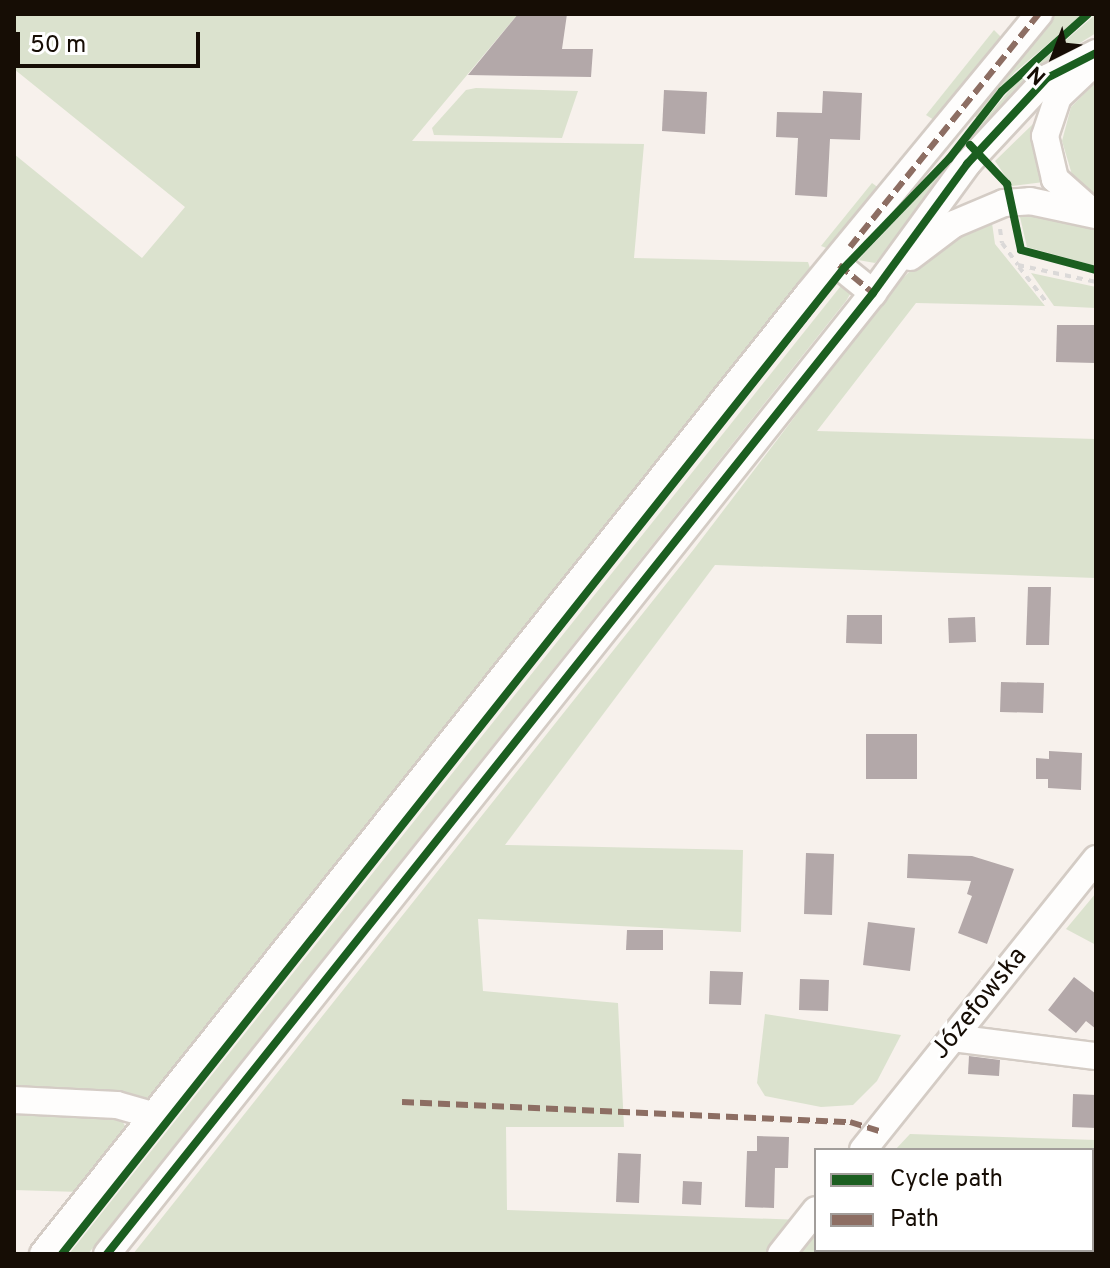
<!DOCTYPE html>
<meta charset="utf-8">
<style>
body{margin:0}
#map{position:relative;width:1110px;height:1268px;overflow:hidden;background:#f7f1ec;font-family:Overpass,sans-serif}
div>[style]{position:absolute}
.green>*{inset:0;background:#dbe2ce}
.building>*{inset:0;background:#b3a8a9}
.path>*{height:4px;margin-top:-2px;transform-origin:0;background:repeating-linear-gradient(90deg,#dbd9d8 0 6px,transparent 0 12px)}
.roads{filter:drop-shadow(2px 0 #d4ccc5) drop-shadow(-2px 0 #d4ccc5) drop-shadow(0 2px #d4ccc5) drop-shadow(0 -2px #d4ccc5)}
.minor>*{height:26px;margin:-13px;padding:0 13px;transform-origin:13px;border-radius:13px;background:#fefdfc}
.quiet>*{height:6px;margin-top:-3px;transform-origin:0;background:repeating-linear-gradient(90deg,#8d6e63 0 12px,transparent 0 18px)}
.cycleway>*{height:8px;margin:-4px;padding:0 4px;transform-origin:4px;border-radius:4px;background:#1b5e20}
span{translate:-50% -50%;white-space:nowrap;text-align:center;line-height:1.15;-webkit-text-stroke:6px #fff;paint-order:stroke}
.street-label{font-size:26px;color:#160d05}
.frame{position:absolute;inset:0;border:16px solid #160d05;pointer-events:none}
.legend{position:absolute;left:814px;top:1148px;width:280px;height:104px;box-sizing:border-box;background:#fff;border:2px solid #a29e9b;margin:0;padding:10px 14px;list-style:none;font-size:24px;color:#160d05}
.legend li{display:flex;align-items:center;gap:16px;height:40px}
.legend b{width:40px;border:2px solid #a29e9b}
.north{position:absolute;left:1014px;top:16px;width:80px;height:80px;-webkit-text-stroke:6px #fff;paint-order:stroke;rotate:222deg;font-size:22px;font-weight:700;line-height:32px;text-align:center;color:#160d05}
.north::after{content:'';display:block;margin:auto;width:28px;height:36px;background:#160d05;clip-path:polygon(50% 0,100% 100%,50% 72%,0 100%)}
.scale{position:absolute;left:16px;top:32px;width:184px;height:36px;box-sizing:border-box;border:4px solid #160d05;border-top:0;padding-left:10px;font-size:24px;line-height:28px;white-space:nowrap;color:#160d05;-webkit-text-stroke:6px #fff;paint-order:stroke}
</style>
<div id="map">
<div class="green">
<i style="clip-path:polygon(14px 14px,518px 14px,412px 141px,644px 144px,634px 258px,808px 262px,811px 271px,151px 1100px,140px 1101px,14px 1094px,14px 154px,142px 258px,185px 207px,14px 69px)"></i>
<i style="clip-path:polygon(1051px 14px,1083px 14px,1015px 72px,977px 118px,972px 114px)"></i>
<i style="clip-path:polygon(1096px 14px,1096px 33px,1048px 63px,976px 144px,978px 128px,1013px 86px)"></i>
<i style="clip-path:polygon(994px 30px,1001px 37px,934px 120px,926px 115px)"></i>
<i style="clip-path:polygon(1096px 82px,1096px 198px,1073px 178px,1062px 141px,1071px 107px)"></i>
<i style="clip-path:polygon(466px 90px,476px 88px,578px 91px,562px 138px,434px 135px,432px 128px)"></i>
<i style="clip-path:polygon(1034px 123px,1033px 145px,1044px 182px,1012px 186px,995px 161px)"></i>
<i style="clip-path:polygon(952px 161px,958px 166px,875px 263px,858px 260px)"></i>
<i style="clip-path:polygon(872px 183px,883px 191px,829px 249px,821px 246px)"></i>
<i style="clip-path:polygon(1019px 213px,1051px 215px,1096px 230px,1096px 266px,1027px 247px)"></i>
<i style="clip-path:polygon(991px 216px,995px 244px,1045px 306px,916px 303px,817px 431px,1096px 439px,1096px 578px,715px 565px,505px 845px,743px 850px,741px 932px,478px 919px,483px 991px,618px 1003px,624px 1127px,506px 1127px,507px 1210px,804px 1220px,775px 1254px,133px 1254px,694px 549px,892px 289px,938px 243px)"></i>
<i style="clip-path:polygon(1031px 273px,1096px 287px,1096px 308px,1054px 306px)"></i>
<i style="clip-path:polygon(844px 282px,852px 291px,846px 301px,88px 1254px,69px 1254px)"></i>
<i style="clip-path:polygon(1096px 893px,1096px 945px,1066px 929px)"></i>
<i style="clip-path:polygon(765px 1014px,901px 1035px,877px 1081px,853px 1105px,821px 1107px,765px 1096px,757px 1083px)"></i>
<i style="clip-path:polygon(14px 1110px,121px 1118px,127px 1130px,80px 1192px,14px 1190px)"></i>
<i style="clip-path:polygon(910px 1134px,1096px 1140px,1096px 1222px,1092px 1150px,895px 1150px)"></i>
<i style="clip-path:polygon(816px 1230px,816px 1250px,969px 1250px,968px 1254px,794px 1254px)"></i>
</div>
<div class="building">
<i style="clip-path:polygon(518px 14px,567px 14px,562px 49px,593px 49px,591px 77px,468px 75px)"></i>
<i style="clip-path:polygon(664px 90px,707px 92px,705px 134px,662px 131px)"></i>
<i style="clip-path:polygon(823px 91px,862px 93px,860px 140px,830px 139px,827px 197px,795px 195px,798px 138px,776px 137px,777px 112px,822px 113px)"></i>
<i style="clip-path:polygon(1057px 325px,1096px 325px,1095px 363px,1056px 362px)"></i>
<i style="clip-path:polygon(1028px 587px,1051px 587px,1049px 645px,1026px 645px)"></i>
<i style="clip-path:polygon(847px 615px,882px 615px,882px 644px,846px 643px)"></i>
<i style="clip-path:polygon(975px 617px,976px 642px,949px 643px,948px 618px)"></i>
<i style="clip-path:polygon(1001px 682px,1044px 683px,1043px 713px,1000px 712px)"></i>
<i style="clip-path:polygon(866px 734px,917px 734px,917px 779px,866px 779px)"></i>
<i style="clip-path:polygon(1049px 751px,1082px 753px,1081px 790px,1048px 788px,1048px 779px,1036px 779px,1036px 758px,1049px 759px)"></i>
<i style="clip-path:polygon(806px 853px,834px 854px,832px 915px,804px 914px)"></i>
<i style="clip-path:polygon(908px 854px,972px 856px,1014px 869px,987px 944px,958px 933px,972px 896px,967px 894px,971px 881px,907px 878px)"></i>
<i style="clip-path:polygon(868px 922px,915px 928px,910px 971px,863px 965px)"></i>
<i style="clip-path:polygon(627px 930px,663px 930px,663px 950px,626px 950px)"></i>
<i style="clip-path:polygon(710px 971px,743px 972px,741px 1005px,709px 1004px)"></i>
<i style="clip-path:polygon(1074px 977px,1096px 994px,1096px 1029px,1086px 1021px,1076px 1033px,1048px 1010px)"></i>
<i style="clip-path:polygon(800px 979px,829px 980px,828px 1011px,799px 1010px)"></i>
<i style="clip-path:polygon(969px 1056px,1000px 1060px,999px 1076px,968px 1074px)"></i>
<i style="clip-path:polygon(1073px 1094px,1096px 1095px,1096px 1128px,1072px 1127px)"></i>
<i style="clip-path:polygon(757px 1136px,789px 1137px,788px 1168px,775px 1168px,774px 1208px,745px 1207px,747px 1151px,757px 1151px)"></i>
<i style="clip-path:polygon(618px 1153px,641px 1154px,639px 1203px,616px 1202px)"></i>
<i style="clip-path:polygon(683px 1181px,702px 1182px,701px 1205px,682px 1204px)"></i>
</div>
<div class="path">
<i style="left:1000px;top:229px;width:14px;rotate:82deg"></i>
<i style="left:1002px;top:243px;width:27px;rotate:54deg"></i>
<i style="left:1018px;top:265px;width:80px;rotate:12.3deg"></i>
<i style="left:1019px;top:267px;width:46px;rotate:52.1deg"></i>
</div>
<div class="roads">
<div class="minor">
<i style="left:1090px;top:210px;width:47px;rotate:-138.5deg"></i>
<i style="left:1055px;top:179px;width:44px;rotate:-103.1deg"></i>
<i style="left:1045px;top:136px;width:41px;rotate:-71.6deg"></i>
<i style="left:1058px;top:97px;width:48px;rotate:-43.3deg"></i>
<i style="left:910px;top:257px;width:55px;rotate:-36.9deg"></i>
<i style="left:954px;top:224px;width:54px;rotate:-22.8deg"></i>
<i style="left:1004px;top:203px;width:26px;rotate:-4deg"></i>
<i style="left:1030px;top:201px;width:67px;rotate:12deg"></i>
<i style="left:836px;top:263px;width:48px;rotate:39deg"></i>
<i style="left:953px;top:1038px;width:144px;rotate:7.2deg"></i>
<i style="left:14px;top:1100px;width:103px;rotate:2.8deg"></i>
<i style="left:117px;top:1105px;width:41px;rotate:15.8deg"></i>
<i style="left:863px;top:1150px;width:373px;rotate:-51.3deg"></i>
<i style="left:43px;top:1254px;width:1229px;rotate:-51.44deg"></i>
<i style="left:809px;top:293px;width:362px;rotate:-50.5deg"></i>
<i style="left:107px;top:1254px;width:1229px;rotate:-51.44deg"></i>
<i style="left:873px;top:293px;width:160px;rotate:-53.9deg"></i>
<i style="left:967px;top:164px;width:117px;rotate:-47.1deg"></i>
<i style="left:1047px;top:78px;width:55px;rotate:-27deg"></i>
<i style="left:781px;top:1254px;width:56px;rotate:-51.5deg"></i>
</div>
</div>
<div class="quiet">
<i style="left:850px;top:247px;width:300px;rotate:-51deg"></i>
<i style="left:839px;top:265px;width:44px;rotate:39.5deg"></i>
<i style="left:402px;top:1102px;width:448px;rotate:2.6deg"></i>
<i style="left:850px;top:1122px;width:30px;rotate:17deg"></i>
</div>
<div class="cycleway">
<i style="left:970px;top:145px;width:54px;rotate:46.5deg"></i>
<i style="left:1007px;top:184px;width:67px;rotate:78deg"></i>
<i style="left:1021px;top:250px;width:78px;rotate:14.9deg"></i>
<i style="left:62px;top:1254px;width:1258px;rotate:-51.58deg"></i>
<i style="left:844px;top:268px;width:151px;rotate:-46.1deg"></i>
<i style="left:949px;top:159px;width:86px;rotate:-52.1deg"></i>
<i style="left:1002px;top:91px;width:115px;rotate:-41.8deg"></i>
<i style="left:107px;top:1254px;width:1229px;rotate:-51.44deg"></i>
<i style="left:873px;top:293px;width:160px;rotate:-53.9deg"></i>
<i style="left:967px;top:164px;width:117px;rotate:-47.1deg"></i>
<i style="left:1047px;top:78px;width:55px;rotate:-27deg"></i>
</div>
<div class="street-label">
<span style="left:980px;top:1004px;rotate:-51deg">Józefowska</span>
</div>
<div class="frame"></div>
<ul class="legend">
<li><b style="height:10px;background:#1b5e20"></b>Cycle path</li>
<li><b style="height:10px;background:#8d6e63"></b>Path</li>
</ul>
<div class="north">N</div>
<div class="scale">50 m</div>
</div>
